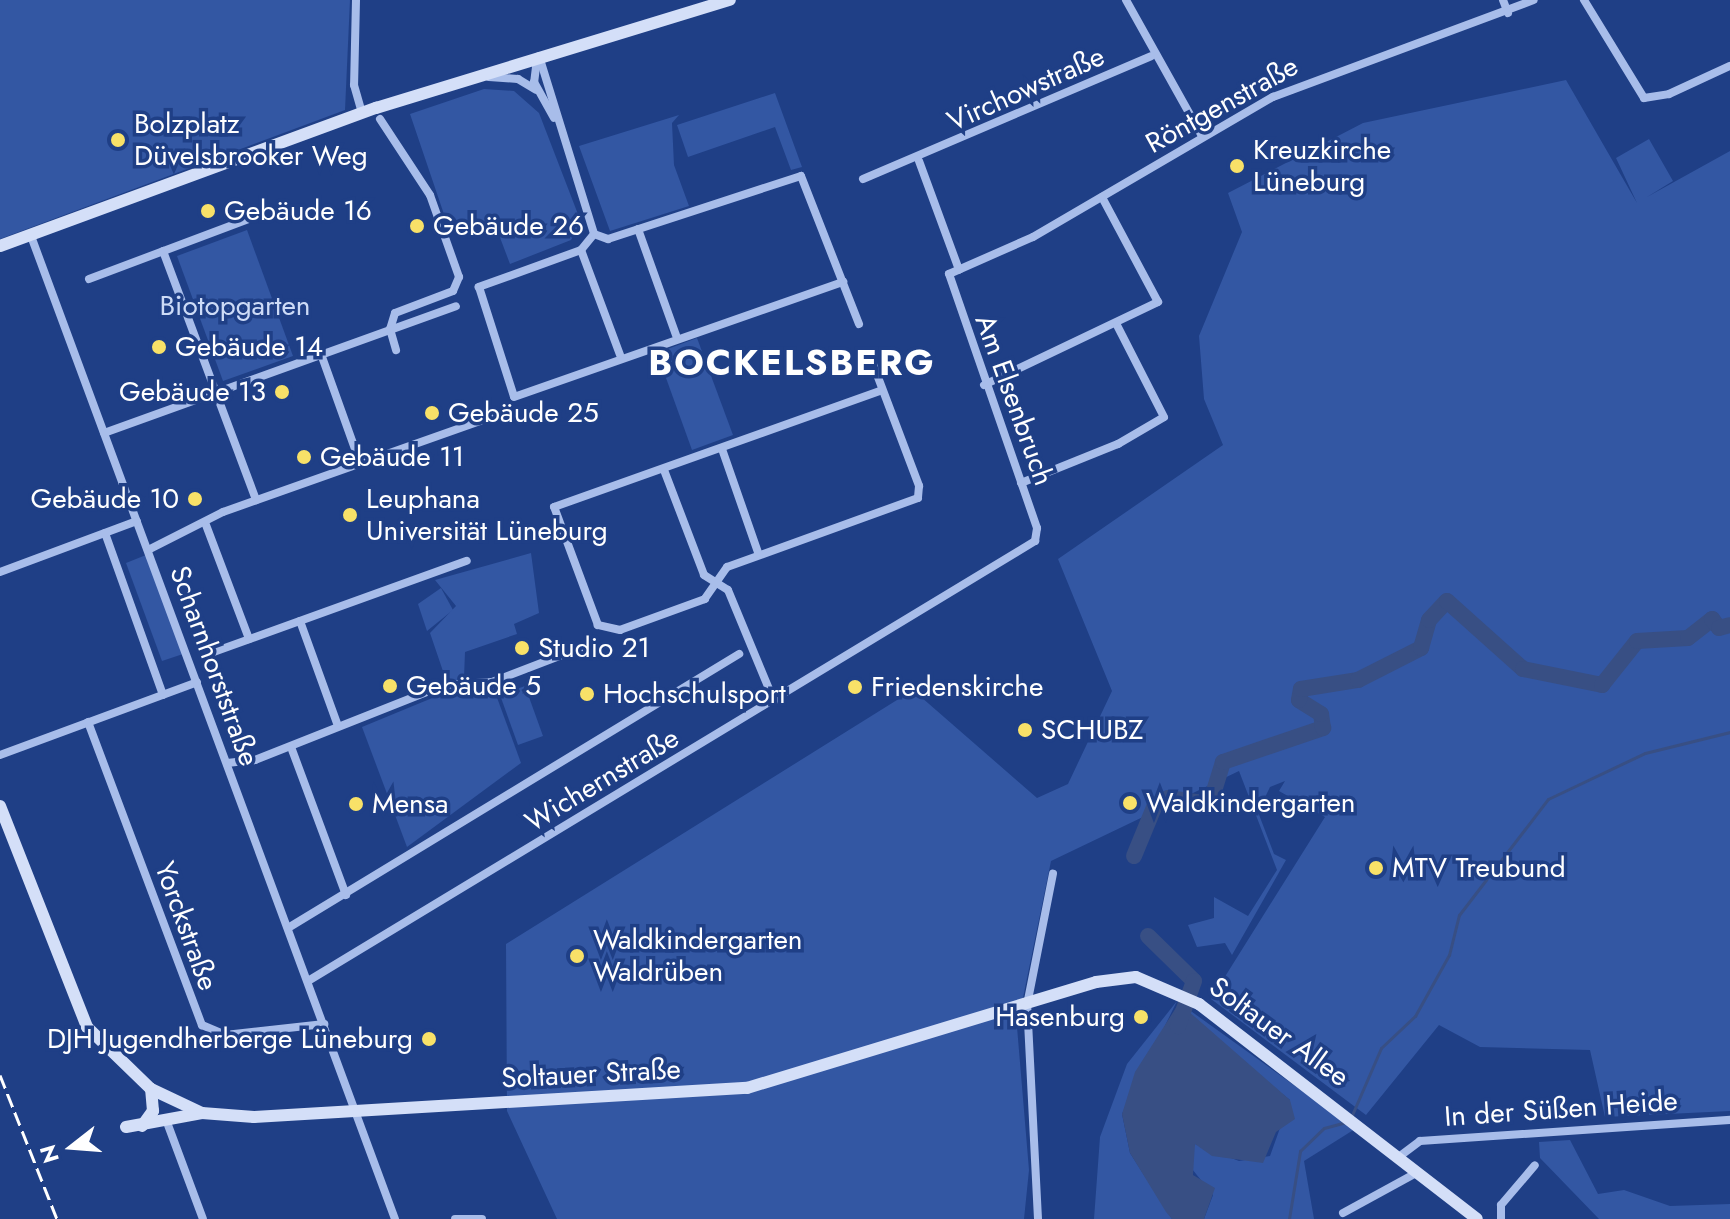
<!DOCTYPE html>
<meta charset="utf-8">
<style>
body{margin:0}
#map{position:relative;width:1730px;height:1219px;overflow:hidden;background:#1f3f86;font-family:Jost,sans-serif}
div>[style]{position:absolute}
.green>*{inset:0;background:#3357a3}
.water>*{inset:0;background:#384f84}
.stream>*{height:3px;margin:-1.5px;padding:0 1.5px;transform-origin:1.5px;border-radius:1.5px;background:#384f84}
.river>*{height:16px;margin:-8px;padding:0 8px;transform-origin:8px;border-radius:8px;background:#384f84}
.street>*{height:8px;margin:-4px;padding:0 4px;transform-origin:4px;border-radius:4px;background:#a8bdea}
.secondary>*{height:12px;margin:-6px;padding:0 6px;transform-origin:6px;border-radius:6px;background:#d4dff8}
.rail>*{height:3px;margin-top:-1.5px;transform-origin:0;background:repeating-linear-gradient(90deg,#fff 0 14px,transparent 0 20px)}
.dots>*{width:22px;height:22px;translate:-50% -50%;box-sizing:border-box;border:4px solid #1f3f86;border-radius:50%}
span{translate:-50% -50%;white-space:nowrap;text-align:center;line-height:1.15;-webkit-text-stroke:7px #1f3f86;paint-order:stroke}
.street-label{font-size:28px;color:#fff}
.poi-label{font-size:28px;color:#fff}
.left{translate:0 -50%;text-align:left}
.right{translate:-100% -50%;text-align:right}
.park-label{font-size:28px;color:#cddbf7}
.district-label{font-size:36px;color:#fff;font-weight:700;letter-spacing:2px}
.north{position:absolute;left:32px;top:1107px;width:80px;height:80px;-webkit-text-stroke:6px #1f3f86;paint-order:stroke;rotate:253deg;font-size:22px;font-weight:700;line-height:32px;text-align:center;color:#fff}
.north::after{content:'';display:block;margin:auto;width:28px;height:36px;background:#fff;clip-path:polygon(50% 0,100% 100%,50% 72%,0 100%)}
</style>
<div id="map">
<div class="green">
<i style="clip-path:polygon(0 0,350px 0,345px 110px,0 239px)"></i>
<i style="clip-path:polygon(1566px 80px,1637px 203px,1616px 158px,1649px 139px,1673px 181px,1647px 197px,1730px 151px,1730px 1111px,1605px 1117px,1590px 1050px,1480px 1047px,1439px 1025px,1366px 1115px,1211px 999px,1325px 817px,1279px 791px,1285px 781px,1270px 787px,1258px 812px,1274px 854px,1286px 860px,1232px 955px,1225px 943px,1197px 947px,1188px 925px,1214px 918px,1214px 897px,1248px 916px,1277px 870px,1239px 771px,1051px 861px,1017px 1027px,1029px 1170px,1024px 1219px,557px 1219px,507px 1111px,506px 944px,913px 690px,1037px 798px,1068px 784px,1112px 691px,1058px 559px,1223px 445px,1204px 399px,1199px 336px,1242px 232px,1228px 193px,1363px 123px)"></i>
<i style="clip-path:polygon(484px 89px,514px 91px,539px 113px,581px 222px,571px 240px,510px 264px,493px 219px,451px 235px,410px 114px)"></i>
<i style="clip-path:polygon(775px 93px,802px 167px,791px 170px,775px 127px,688px 157px,677px 125px)"></i>
<i style="clip-path:polygon(679px 115px,672px 123px,674px 165px,689px 206px,610px 231px,579px 146px)"></i>
<i style="clip-path:polygon(247px 230px,293px 356px,223px 381px,177px 256px)"></i>
<i style="clip-path:polygon(697px 338px,733px 435px,692px 450px,657px 353px)"></i>
<i style="clip-path:polygon(531px 553px,539px 613px,514px 624px,517px 634px,465px 652px,464px 678px,447px 683px,430px 633px,456px 606px,435px 580px)"></i>
<i style="clip-path:polygon(146px 555px,183px 654px,162px 661px,126px 563px)"></i>
<i style="clip-path:polygon(441px 588px,453px 610px,427px 631px,418px 604px)"></i>
<i style="clip-path:polygon(492px 684px,521px 763px,407px 847px,362px 727px,454px 689px)"></i>
<i style="clip-path:polygon(525px 686px,543px 736px,518px 745px,500px 695px)"></i>
<i style="clip-path:polygon(1177px 1001px,1122px 1114px,1130px 1153px,1172px 1219px,1094px 1219px,1100px 1137px,1127px 1064px)"></i>
<i style="clip-path:polygon(1188px 1009px,1355px 1129px,1304px 1161px,1314px 1219px,1204px 1219px,1213px 1195px,1188px 1164px,1195px 1144px,1239px 1161px,1270px 1156px,1290px 1100px,1191px 1021px)"></i>
<i style="clip-path:polygon(1570px 1140px,1598px 1194px,1624px 1190px,1670px 1206px,1730px 1204px,1730px 1219px,1599px 1219px,1540px 1158px,1539px 1142px)"></i>
</div>
<div class="water">
<i style="clip-path:polygon(1179px 1003px,1290px 1100px,1295px 1119px,1276px 1132px,1263px 1163px,1212px 1156px,1195px 1144px,1193px 1175px,1215px 1188px,1204px 1219px,1172px 1219px,1166px 1212px,1130px 1153px,1122px 1114px,1135px 1072px)"></i>
</div>
<div class="stream">
<i style="left:1352px;top:1115px;width:73px;rotate:-66.6deg"></i>
<i style="left:1381px;top:1048px;width:47px;rotate:-43.3deg"></i>
<i style="left:1415px;top:1016px;width:70px;rotate:-60.9deg"></i>
<i style="left:1449px;top:955px;width:41px;rotate:-76deg"></i>
<i style="left:1459px;top:915px;width:146px;rotate:-52.5deg"></i>
<i style="left:1548px;top:799px;width:107px;rotate:-25.4deg"></i>
<i style="left:1645px;top:753px;width:88px;rotate:-13.9deg"></i>
<i style="left:1289px;top:1219px;width:69px;rotate:-80.8deg"></i>
<i style="left:1300px;top:1151px;width:33px;rotate:-44deg"></i>
<i style="left:1324px;top:1128px;width:24px;rotate:-15deg"></i>
</div>
<div class="river">
<i style="left:1134px;top:856px;width:55px;rotate:-67.6deg"></i>
<i style="left:1155px;top:805px;width:15px;rotate:-28deg"></i>
<i style="left:1168px;top:798px;width:42px;rotate:8.1deg"></i>
<i style="left:1210px;top:804px;width:44px;rotate:-72.8deg"></i>
<i style="left:1223px;top:762px;width:106px;rotate:-18.8deg"></i>
<i style="left:1323px;top:728px;width:14px;rotate:-98deg"></i>
<i style="left:1321px;top:714px;width:26px;rotate:-148deg"></i>
<i style="left:1299px;top:700px;width:11px;rotate:-80deg"></i>
<i style="left:1301px;top:689px;width:58px;rotate:-9deg"></i>
<i style="left:1358px;top:680px;width:71px;rotate:-26.9deg"></i>
<i style="left:1421px;top:648px;width:29px;rotate:-74deg"></i>
<i style="left:1429px;top:620px;width:26px;rotate:-47deg"></i>
<i style="left:1447px;top:601px;width:102px;rotate:41.8deg"></i>
<i style="left:1523px;top:669px;width:81px;rotate:11.4deg"></i>
<i style="left:1602px;top:685px;width:56px;rotate:-51.5deg"></i>
<i style="left:1637px;top:641px;width:51px;rotate:-3.4deg"></i>
<i style="left:1688px;top:638px;width:31px;rotate:-38deg"></i>
<i style="left:1712px;top:619px;width:11px;rotate:52deg"></i>
<i style="left:1719px;top:628px;width:11px;rotate:-15deg"></i>
<i style="left:1148px;top:936px;width:64px;rotate:44.4deg"></i>
<i style="left:1194px;top:981px;width:48px;rotate:109.6deg"></i>
</div>
<div class="street">
<i style="left:356px;top:0;width:85px;rotate:91.3deg"></i>
<i style="left:354px;top:85px;width:29px;rotate:74deg"></i>
<i style="left:1126px;top:0;width:156px;rotate:60.8deg"></i>
<i style="left:1503px;top:0;width:14px;rotate:69deg"></i>
<i style="left:1584px;top:0;width:115px;rotate:58.5deg"></i>
<i style="left:1644px;top:98px;width:25px;rotate:-9deg"></i>
<i style="left:1669px;top:94px;width:67px;rotate:-24.7deg"></i>
<i style="left:539px;top:56px;width:186px;rotate:72.8deg"></i>
<i style="left:594px;top:234px;width:21px;rotate:129deg"></i>
<i style="left:581px;top:250px;width:109px;rotate:160.1deg"></i>
<i style="left:479px;top:287px;width:115px;rotate:72.3deg"></i>
<i style="left:514px;top:397px;width:349px;rotate:-19.3deg"></i>
<i style="left:537px;top:59px;width:23px;rotate:97deg"></i>
<i style="left:534px;top:82px;width:41px;rotate:60.9deg"></i>
<i style="left:489px;top:77px;width:29px;rotate:4deg"></i>
<i style="left:518px;top:79px;width:21px;rotate:31deg"></i>
<i style="left:380px;top:119px;width:91px;rotate:56.7deg"></i>
<i style="left:430px;top:195px;width:87px;rotate:70.5deg"></i>
<i style="left:459px;top:277px;width:15px;rotate:113deg"></i>
<i style="left:453px;top:291px;width:62px;rotate:159.2deg"></i>
<i style="left:395px;top:313px;width:17px;rotate:107deg"></i>
<i style="left:390px;top:329px;width:22px;rotate:74deg"></i>
<i style="left:919px;top:161px;width:116px;rotate:69.8deg"></i>
<i style="left:863px;top:179px;width:313px;rotate:-23.1deg"></i>
<i style="left:638px;top:229px;width:113px;rotate:70.3deg"></i>
<i style="left:594px;top:234px;width:15px;rotate:20deg"></i>
<i style="left:608px;top:239px;width:203px;rotate:-18.1deg"></i>
<i style="left:801px;top:176px;width:159px;rotate:68.6deg"></i>
<i style="left:31px;top:236px;width:1048px;rotate:69.68deg"></i>
<i style="left:581px;top:250px;width:112px;rotate:69.6deg"></i>
<i style="left:163px;top:251px;width:266px;rotate:69.5deg"></i>
<i style="left:89px;top:279px;width:179px;rotate:-20.6deg"></i>
<i style="left:321px;top:354px;width:116px;rotate:70.3deg"></i>
<i style="left:870px;top:356px;width:139px;rotate:69.3deg"></i>
<i style="left:919px;top:486px;width:12px;rotate:95deg"></i>
<i style="left:918px;top:498px;width:203px;rotate:160.1deg"></i>
<i style="left:727px;top:567px;width:39px;rotate:125deg"></i>
<i style="left:705px;top:599px;width:90px;rotate:160deg"></i>
<i style="left:620px;top:630px;width:23px;rotate:-167deg"></i>
<i style="left:598px;top:625px;width:126px;rotate:-110.4deg"></i>
<i style="left:554px;top:507px;width:348px;rotate:-19.6deg"></i>
<i style="left:984px;top:385px;width:193px;rotate:-25.5deg"></i>
<i style="left:1158px;top:302px;width:119px;rotate:-118.1deg"></i>
<i style="left:104px;top:433px;width:374px;rotate:-19.8deg"></i>
<i style="left:722px;top:449px;width:112px;rotate:70.8deg"></i>
<i style="left:664px;top:470px;width:112px;rotate:69.1deg"></i>
<i style="left:704px;top:575px;width:28px;rotate:32deg"></i>
<i style="left:728px;top:590px;width:120px;rotate:67.5deg"></i>
<i style="left:1021px;top:483px;width:105px;rotate:-21.9deg"></i>
<i style="left:1118px;top:444px;width:53px;rotate:-30.4deg"></i>
<i style="left:1164px;top:417px;width:103px;rotate:-117.1deg"></i>
<i style="left:206px;top:525px;width:122px;rotate:69.3deg"></i>
<i style="left:105px;top:533px;width:172px;rotate:70.3deg"></i>
<i style="left:148px;top:550px;width:84px;rotate:-26.9deg"></i>
<i style="left:223px;top:512px;width:296px;rotate:-19.5deg"></i>
<i style="left:0;top:572px;width:146px;rotate:-20.4deg"></i>
<i style="left:300px;top:621px;width:112px;rotate:70.1deg"></i>
<i style="left:208px;top:654px;width:275px;rotate:-19.8deg"></i>
<i style="left:88px;top:722px;width:324px;rotate:69.4deg"></i>
<i style="left:202px;top:1025px;width:25px;rotate:23deg"></i>
<i style="left:225px;top:1035px;width:100px;rotate:-6.3deg"></i>
<i style="left:291px;top:747px;width:158px;rotate:69.6deg"></i>
<i style="left:0;top:755px;width:210px;rotate:-20.3deg"></i>
<i style="left:227px;top:763px;width:28px;rotate:-6deg"></i>
<i style="left:255px;top:760px;width:203px;rotate:-21.6deg"></i>
<i style="left:444px;top:685px;width:48px;rotate:-3.6deg"></i>
<i style="left:492px;top:682px;width:103px;rotate:-21.1deg"></i>
<i style="left:288px;top:928px;width:528px;rotate:-31.28deg"></i>
<i style="left:308px;top:981px;width:850px;rotate:-31.18deg"></i>
<i style="left:1035px;top:541px;width:13px;rotate:-81deg"></i>
<i style="left:1037px;top:528px;width:269px;rotate:-109.1deg"></i>
<i style="left:949px;top:274px;width:92px;rotate:-23.8deg"></i>
<i style="left:1033px;top:237px;width:278px;rotate:-30.3deg"></i>
<i style="left:1273px;top:97px;width:278px;rotate:-20.4deg"></i>
<i style="left:168px;top:1125px;width:100px;rotate:69.6deg"></i>
<i style="left:1400px;top:1156px;width:25px;rotate:-37deg"></i>
<i style="left:1420px;top:1141px;width:311px;rotate:-3.9deg"></i>
<i style="left:1343px;top:1213px;width:85px;rotate:-28.7deg"></i>
<i style="left:455px;top:1219px;width:27px"></i>
<i style="left:1038px;top:1219px;width:214px;rotate:-92.9deg"></i>
<i style="left:1027px;top:1005px;width:134px;rotate:-78.8deg"></i>
<i style="left:1501px;top:1219px;width:14px;rotate:-90deg"></i>
<i style="left:1501px;top:1205px;width:52px;rotate:-49.6deg"></i>
</div>
<div class="secondary">
<i style="left:0;top:246px;width:401px;rotate:-20.2deg"></i>
<i style="left:376px;top:108px;width:370px;rotate:-17deg"></i>
<i style="left:0;top:806px;width:238px;rotate:68.5deg"></i>
<i style="left:87px;top:1027px;width:89px;rotate:44.1deg"></i>
<i style="left:151px;top:1089px;width:56px;rotate:25.2deg"></i>
<i style="left:142px;top:1126px;width:19px;rotate:-54deg"></i>
<i style="left:153px;top:1111px;width:22px;rotate:-95deg"></i>
<i style="left:126px;top:1127px;width:77px;rotate:-10.4deg"></i>
<i style="left:202px;top:1113px;width:52px;rotate:4.4deg"></i>
<i style="left:254px;top:1117px;width:494px;rotate:-3.4deg"></i>
<i style="left:747px;top:1088px;width:365px;rotate:-16.9deg"></i>
<i style="left:1096px;top:982px;width:40px;rotate:-7.1deg"></i>
<i style="left:1136px;top:977px;width:69px;rotate:23.2deg"></i>
<i style="left:1199px;top:1004px;width:351px;rotate:37.7deg"></i>
</div>
<div class="rail">
<i style="left:0;top:1075px;width:155px;rotate:68.4deg"></i>
</div>
<div class="dots">
<i style="left:118px;top:140px;background:#f8e168"></i>
<i style="left:1237px;top:166px;background:#f8e168"></i>
<i style="left:208px;top:211px;background:#f8e168"></i>
<i style="left:417px;top:226px;background:#f8e168"></i>
<i style="left:159px;top:347px;background:#f8e168"></i>
<i style="left:282px;top:392px;background:#f8e168"></i>
<i style="left:432px;top:413px;background:#f8e168"></i>
<i style="left:304px;top:457px;background:#f8e168"></i>
<i style="left:195px;top:499px;background:#f8e168"></i>
<i style="left:350px;top:515px;background:#f8e168"></i>
<i style="left:522px;top:648px;background:#f8e168"></i>
<i style="left:390px;top:686px;background:#f8e168"></i>
<i style="left:855px;top:687px;background:#f8e168"></i>
<i style="left:587px;top:694px;background:#f8e168"></i>
<i style="left:1025px;top:730px;background:#f8e168"></i>
<i style="left:1130px;top:803px;background:#f8e168"></i>
<i style="left:356px;top:804px;background:#f8e168"></i>
<i style="left:1376px;top:868px;background:#f8e168"></i>
<i style="left:577px;top:956px;background:#f8e168"></i>
<i style="left:1141px;top:1017px;background:#f8e168"></i>
<i style="left:429px;top:1039px;background:#f8e168"></i>
</div>
<div class="street-label">
<span style="left:1026px;top:89px;rotate:-24deg">Virchowstraße</span>
<span style="left:1222px;top:105px;rotate:-29deg">Röntgenstraße</span>
<span style="left:1014px;top:400px;rotate:70deg">Am Elsenbruch</span>
<span style="left:214px;top:666px;rotate:70deg">Scharnhorststraße</span>
<span style="left:602px;top:780px;rotate:-31deg">Wichernstraße</span>
<span style="left:186px;top:926px;rotate:70deg">Yorckstraße</span>
<span style="left:1279px;top:1032px;rotate:36deg">Soltauer Allee</span>
<span style="left:591px;top:1074px;rotate:-3deg">Soltauer Straße</span>
<span style="left:1561px;top:1109px;rotate:-4deg">In der Süßen Heide</span>
</div>
<div class="poi-label">
<span class="left" style="left:134px;top:140px">Bolzplatz<br>Düvelsbrooker Weg</span>
<span class="left" style="left:1253px;top:166px">Kreuzkirche<br>Lüneburg</span>
<span class="left" style="left:224px;top:211px">Gebäude 16</span>
<span class="left" style="left:433px;top:226px">Gebäude 26</span>
<span class="left" style="left:175px;top:347px">Gebäude 14</span>
<span class="right" style="left:266px;top:392px">Gebäude 13</span>
<span class="left" style="left:448px;top:413px">Gebäude 25</span>
<span class="left" style="left:320px;top:457px">Gebäude 11</span>
<span class="right" style="left:179px;top:499px">Gebäude 10</span>
<span class="left" style="left:366px;top:515px">Leuphana<br>Universität Lüneburg</span>
<span class="left" style="left:538px;top:648px">Studio 21</span>
<span class="left" style="left:406px;top:686px">Gebäude 5</span>
<span class="left" style="left:871px;top:687px">Friedenskirche</span>
<span class="left" style="left:603px;top:694px">Hochschulsport</span>
<span class="left" style="left:1041px;top:730px">SCHUBZ</span>
<span class="left" style="left:1146px;top:803px">Waldkindergarten</span>
<span class="left" style="left:372px;top:804px">Mensa</span>
<span class="left" style="left:1392px;top:868px">MTV Treubund</span>
<span class="left" style="left:593px;top:956px">Waldkindergarten<br>Waldrüben</span>
<span class="right" style="left:1125px;top:1017px">Hasenburg</span>
<span class="right" style="left:413px;top:1039px">DJH Jugendherberge Lüneburg</span>
</div>
<div class="park-label">
<span style="left:235px;top:306px">Biotopgarten</span>
</div>
<div class="district-label">
<span style="left:792px;top:363px">BOCKELSBERG</span>
</div>
<div class="north">N</div>
</div>
